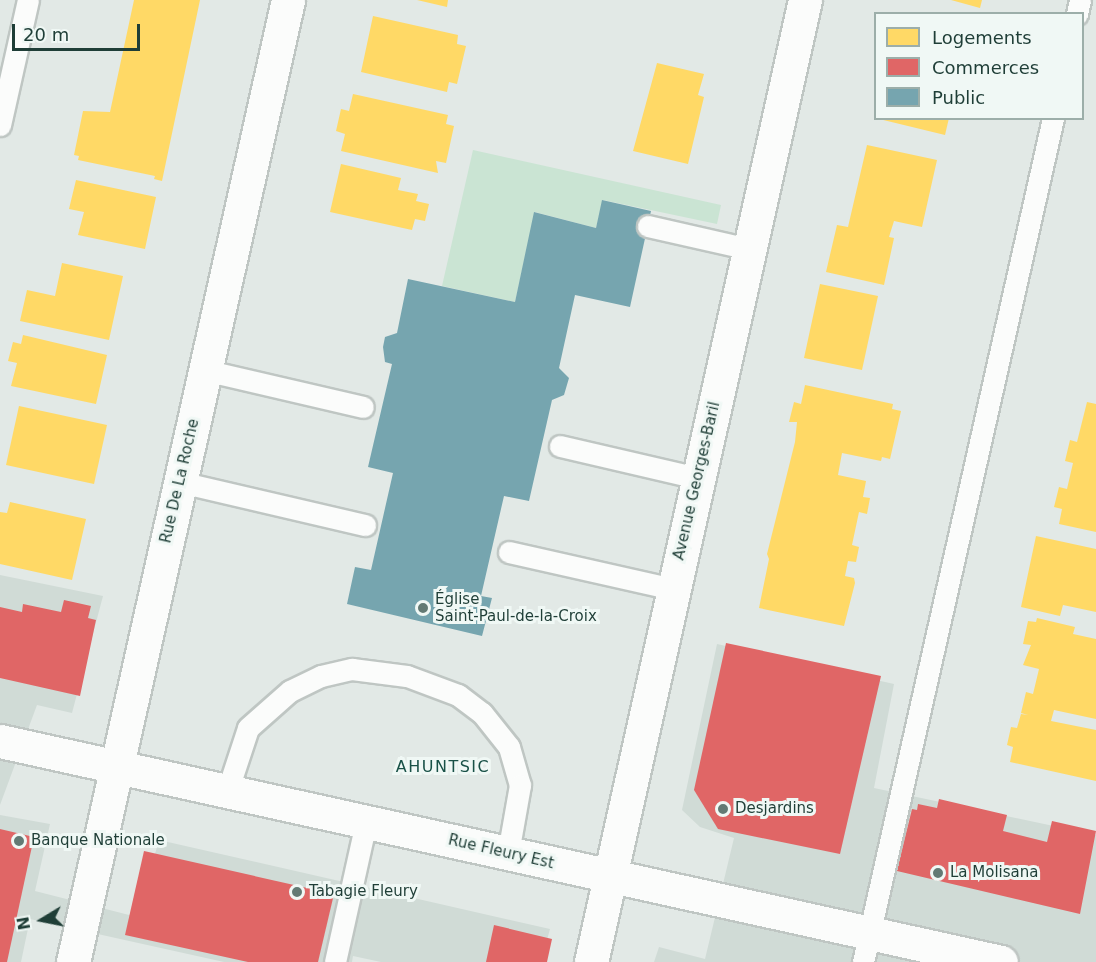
<!DOCTYPE html>
<meta charset="utf-8">
<style>
body{margin:0}
#map{position:relative;width:1096px;height:962px;overflow:hidden;background:#e2e9e6;font-family:"DejaVu Sans",sans-serif}
div>[style]{position:absolute}
.built>*{inset:0;background:#d0dbd6}
.green>*{inset:0;background:#cae4d3}
.homes>*{inset:0;background:#ffd966}
.shops>*{inset:0;background:#e06666}
.public>*{inset:0;background:#76a5af}
.roads{filter:drop-shadow(2px 0 #bfc6c3) drop-shadow(-2px 0 #bfc6c3) drop-shadow(0 2px #bfc6c3) drop-shadow(0 -2px #bfc6c3)}
.service>*{height:21px;margin:-10.5px;padding:0 10.5px;transform-origin:10.5px;border-radius:10.5px;background:#fbfcfb}
.minor>*{height:33px;margin:-16.5px;padding:0 16.5px;transform-origin:16.5px;border-radius:16.5px;background:#fbfcfb}
.tertiary>*{height:33px;margin:-16.5px;padding:0 16.5px;transform-origin:16.5px;border-radius:16.5px;background:#fbfcfb}
.dots>*{width:16px;height:16px;translate:-50% -50%;box-sizing:border-box;border:3px solid #f0f8f5;border-radius:50%}
span{translate:-50% -50%;white-space:nowrap;text-align:center;line-height:1.15;-webkit-text-stroke:6px #f0f8f5;paint-order:stroke}
.street-label{font-size:15px;color:#1f3e37}
.poi-label{font-size:15px;color:#1f3e37}
.left{translate:0 -50%;text-align:left}
.neighbourhood-label{font-size:16px;color:#195147;letter-spacing:1.5px}
.legend{position:absolute;left:874px;top:12px;width:210px;height:108px;box-sizing:border-box;background:#f0f8f5;border:2px solid #9caea9;margin:0;padding:8px 10px;list-style:none;font-size:18px;color:#1f3e37}
.legend li{display:flex;align-items:center;gap:12px;height:30px}
.legend b{width:30px;border:2px solid #9caea9}
.north{position:absolute;left:12px;top:890px;width:60px;height:60px;-webkit-text-stroke:4px #f0f8f5;paint-order:stroke;rotate:260deg;font-size:16px;font-weight:700;line-height:24px;text-align:center;color:#1f3e37}
.north::after{content:'';display:block;margin:auto;width:21px;height:27px;background:#1f3e37;clip-path:polygon(50% 0,100% 100%,50% 72%,0 100%)}
.scale{position:absolute;left:12px;top:24px;width:128px;height:27px;box-sizing:border-box;border:3px solid #1f3e37;border-top:0;padding-left:8px;font-size:18px;line-height:21px;white-space:nowrap;color:#1f3e37;-webkit-text-stroke:4px #f0f8f5;paint-order:stroke}
</style>
<div id="map">
<div class="built">
<i style="clip-path:polygon(0 575px,103px 596px,72px 713px,37px 705px,0 805px)"></i>
<i style="clip-path:polygon(717px 644px,894px 684px,874px 788px,1096px 835px,1096px 962px,654px 962px,659px 947px,705px 959px,734px 838px,700px 827px,682px 810px)"></i>
<i style="clip-path:polygon(0 815px,50px 824px,35px 891px,137px 917px,159px 840px,550px 929px,541px 962px,381px 962px,353px 956px,352px 962px,224px 962px,30px 919px,21px 962px,0 962px)"></i>
</div>
<div class="green">
<i style="clip-path:polygon(473px 150px,721px 205px,717px 224px,603px 200px,596px 228px,535px 212px,515px 302px,442px 286px)"></i>
</div>
<div class="homes">
<i style="clip-path:polygon(134px 0,200px 0,162px 181px,154px 179px,155px 176px,78px 160px,79px 156px,74px 155px,83px 111px,110px 112px)"></i>
<i style="clip-path:polygon(417px 0,448px 0,447px 7px)"></i>
<i style="clip-path:polygon(951px 0,982px 0,980px 8px)"></i>
<i style="clip-path:polygon(373px 16px,458px 35px,457px 44px,466px 46px,457px 84px,449px 82px,447px 92px,361px 72px)"></i>
<i style="clip-path:polygon(657px 63px,704px 74px,698px 95px,704px 97px,688px 164px,633px 151px)"></i>
<i style="clip-path:polygon(353px 94px,448px 115px,446px 124px,454px 126px,446px 163px,436px 161px,438px 173px,341px 151px,345px 134px,336px 131px,341px 109px,349px 111px)"></i>
<i style="clip-path:polygon(875px 118px,949px 118px,945px 135px)"></i>
<i style="clip-path:polygon(867px 145px,937px 160px,922px 227px,894px 221px,889px 237px,894px 238px,884px 285px,826px 272px,837px 225px,848px 227px)"></i>
<i style="clip-path:polygon(341px 164px,401px 178px,398px 190px,418px 194px,416px 201px,429px 204px,425px 221px,415px 219px,412px 230px,330px 212px)"></i>
<i style="clip-path:polygon(76px 180px,156px 197px,145px 249px,78px 235px,84px 212px,69px 209px)"></i>
<i style="clip-path:polygon(62px 263px,123px 276px,109px 340px,20px 321px,27px 290px,55px 296px)"></i>
<i style="clip-path:polygon(820px 284px,878px 296px,862px 370px,804px 358px)"></i>
<i style="clip-path:polygon(23px 335px,107px 355px,96px 404px,11px 386px,17px 363px,8px 361px,13px 342px,21px 344px)"></i>
<i style="clip-path:polygon(805px 385px,893px 404px,892px 409px,901px 411px,890px 459px,882px 457px,881px 461px,842px 453px,838px 475px,866px 481px,863px 497px,870px 498px,867px 514px,859px 512px,852px 545px,859px 547px,856px 562px,848px 561px,845px 576px,854px 578px,855px 583px,844px 626px,759px 608px,769px 559px,767px 554px,795px 442px,797px 422px,789px 422px,794px 402px,801px 404px)"></i>
<i style="clip-path:polygon(1087px 402px,1096px 404px,1096px 532px,1059px 524px,1062px 509px,1054px 507px,1059px 487px,1067px 489px,1073px 463px,1065px 461px,1070px 440px,1077px 442px)"></i>
<i style="clip-path:polygon(19px 406px,107px 425px,94px 484px,6px 465px)"></i>
<i style="clip-path:polygon(10px 502px,86px 519px,72px 580px,0 564px,0 512px,7px 513px)"></i>
<i style="clip-path:polygon(1036px 536px,1096px 549px,1096px 612px,1063px 605px,1060px 616px,1021px 607px)"></i>
<i style="clip-path:polygon(1037px 618px,1075px 627px,1073px 634px,1096px 639px,1096px 719px,1054px 710px,1051px 721px,1096px 730px,1096px 781px,1010px 762px,1013px 747px,1007px 745px,1011px 727px,1017px 728px,1021px 714px,1028px 715px,1021px 713px,1026px 692px,1033px 694px,1039px 669px,1023px 665px,1031px 645px,1023px 644px,1028px 621px,1036px 622px)"></i>
</div>
<div class="shops">
<i style="clip-path:polygon(64px 600px,91px 606px,88px 618px,96px 620px,80px 696px,0 678px,0 607px,22px 612px,23px 604px,61px 612px)"></i>
<i style="clip-path:polygon(726px 643px,881px 676px,840px 854px,718px 829px,694px 790px)"></i>
<i style="clip-path:polygon(939px 799px,1007px 815px,1003px 831px,1047px 842px,1052px 821px,1096px 831px,1080px 914px,897px 871px,912px 809px,917px 810px,918px 804px,937px 808px)"></i>
<i style="clip-path:polygon(0 829px,34px 837px,7px 962px,0 962px)"></i>
<i style="clip-path:polygon(144px 851px,334px 894px,318px 962px,248px 962px,125px 935px)"></i>
<i style="clip-path:polygon(494px 925px,552px 939px,547px 962px,486px 962px)"></i>
</div>
<div class="public">
<i style="clip-path:polygon(602px 200px,651px 211px,630px 307px,575px 295px,559px 368px,569px 378px,564px 395px,552px 400px,529px 501px,504px 496px,481px 596px,492px 598px,482px 636px,347px 604px,355px 567px,371px 570px,393px 473px,368px 467px,392px 364px,385px 362px,383px 347px,385px 337px,397px 333px,408px 279px,515px 302px,534px 212px,596px 228px)"></i>
</div>
<div class="roads">
<div class="service">
<i style="left:1077px;top:14px;width:14px;rotate:-78deg"></i>
<i style="left:0;top:125px;width:128px;rotate:-77.4deg"></i>
<i style="left:648px;top:226px;width:104px;rotate:12.8deg"></i>
<i style="left:204px;top:370px;width:163px;rotate:13.1deg"></i>
<i style="left:560px;top:446px;width:142px;rotate:13.1deg"></i>
<i style="left:180px;top:482px;width:190px;rotate:13.1deg"></i>
<i style="left:509px;top:552px;width:168px;rotate:12.7deg"></i>
<i style="left:227px;top:792px;width:67px;rotate:-71.8deg"></i>
<i style="left:248px;top:728px;width:56px;rotate:-41.4deg"></i>
<i style="left:290px;top:691px;width:34px;rotate:-26deg"></i>
<i style="left:321px;top:676px;width:32px;rotate:-13deg"></i>
<i style="left:352px;top:669px;width:55px;rotate:7.3deg"></i>
<i style="left:407px;top:676px;width:54px;rotate:20.4deg"></i>
<i style="left:458px;top:695px;width:30px;rotate:37deg"></i>
<i style="left:482px;top:713px;width:43px;rotate:51.5deg"></i>
<i style="left:509px;top:747px;width:40px;rotate:74deg"></i>
<i style="left:520px;top:785px;width:69px;rotate:100deg"></i>
<i style="left:335px;top:962px;width:143px;rotate:-77.5deg"></i>
<i style="left:863px;top:962px;width:865px;rotate:-77.31deg"></i>
</div>
<div class="minor">
<i style="left:73px;top:962px;width:986px;rotate:-77.4deg"></i>
<i style="left:591px;top:962px;width:986px;rotate:-77.46deg"></i>
</div>
<div class="tertiary">
<i style="left:0;top:741px;width:1025px;rotate:12.45deg"></i>
</div>
</div>
<div class="dots">
<i style="left:423px;top:608px;background:#637a74"></i>
<i style="left:723px;top:809px;background:#637a74"></i>
<i style="left:19px;top:841px;background:#637a74"></i>
<i style="left:938px;top:873px;background:#637a74"></i>
<i style="left:297px;top:892px;background:#637a74"></i>
</div>
<div class="street-label">
<span style="left:180px;top:481px;rotate:-77deg">Rue De La Roche</span>
<span style="left:697px;top:481px;rotate:-77deg">Avenue Georges-Baril</span>
<span style="left:501px;top:852px;rotate:13deg">Rue Fleury Est</span>
</div>
<div class="poi-label">
<span class="left" style="left:435px;top:608px">Église<br>Saint-Paul-de-la-Croix</span>
<span class="left" style="left:735px;top:809px">Desjardins</span>
<span class="left" style="left:31px;top:841px">Banque Nationale</span>
<span class="left" style="left:950px;top:873px">La Molisana</span>
<span class="left" style="left:309px;top:892px">Tabagie Fleury</span>
</div>
<div class="neighbourhood-label">
<span style="left:443px;top:767px">AHUNTSIC</span>
</div>
<ul class="legend">
<li><b style="height:16px;background:#ffd966"></b>Logements</li>
<li><b style="height:16px;background:#e06666"></b>Commerces</li>
<li><b style="height:16px;background:#76a5af"></b>Public</li>
</ul>
<div class="north">N</div>
<div class="scale">20 m</div>
</div>
